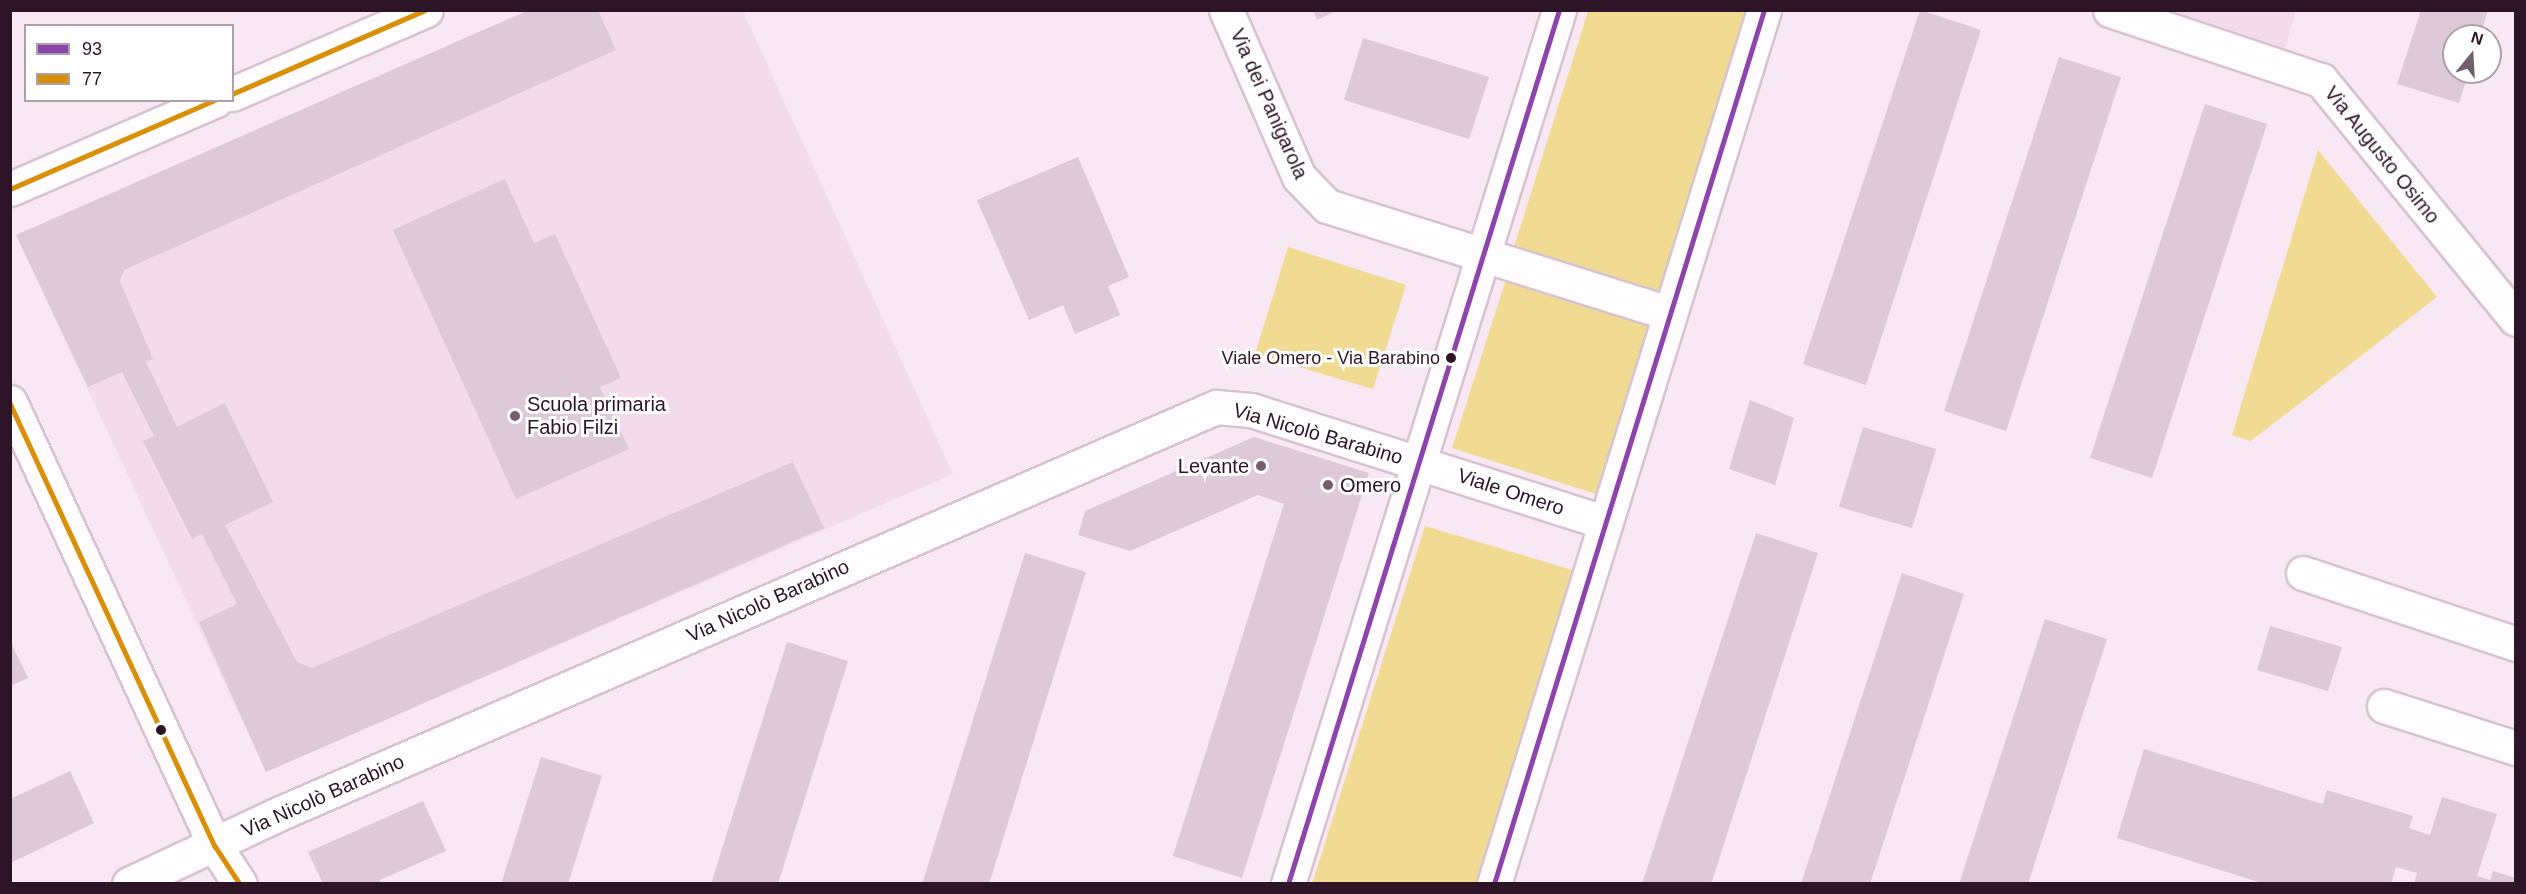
<!DOCTYPE html>
<meta charset="utf-8">
<style>
body{margin:0}
#map{position:relative;width:2526px;height:894px;overflow:hidden;background:#f8e8f3;font-family:Helvetica,sans-serif}
div>[style]{position:absolute}
.built>*{inset:0;background:#f3dbec}
.green>*{inset:0;background:#f1db93}
.building>*{inset:0;background:#ddc9d7}
.roads{filter:drop-shadow(2px 0 #d7c3d1) drop-shadow(-2px 0 #d7c3d1) drop-shadow(0 2px #d7c3d1) drop-shadow(0 -2px #d7c3d1)}
.minor>*{height:33px;margin:-16.5px;padding:0 16.5px;transform-origin:16.5px;border-radius:16.5px;background:#fefcfd}
.bus-1>*{height:4.5px;margin:-2.25px;padding:0 2.25px;transform-origin:2.25px;border-radius:2.25px;background:#8e44ad}
.bus-2>*{height:4.5px;margin:-2.25px;padding:0 2.25px;transform-origin:2.25px;border-radius:2.25px;background:#d99006}
.dots>*{width:16px;height:16px;translate:-50% -50%;box-sizing:border-box;border:3px solid #fff;border-radius:50%}
span{translate:-50% -50%;white-space:nowrap;text-align:center;line-height:1.15;-webkit-text-stroke:6px #fff;paint-order:stroke}
.bus-label{font-size:18px;color:#2d1426}
.right{translate:-100% -50%;text-align:right}
.street-label{font-size:20px;color:#2d1426}
.poi-label{font-size:20px;color:#2d1426}
.left{translate:0 -50%;text-align:left}
.frame{position:absolute;inset:0;border:12px solid #2d1426;pointer-events:none}
.legend{position:absolute;left:24px;top:24px;width:210px;height:78px;box-sizing:border-box;background:#fff;border:2px solid #aba1a8;margin:0;padding:8px 10px;list-style:none;font-size:18px;color:#2d1426}
.legend li{display:flex;align-items:center;gap:12px;height:30px}
.legend b{width:30px;border:2px solid #aba1a8}
.north{position:absolute;left:2442px;top:24px;width:60px;height:60px;box-sizing:border-box;background:#fff;border:2px solid #aba1a8;border-radius:50%;rotate:18deg;font-size:16px;font-weight:700;line-height:24px;text-align:center;color:#2d1426}
.north::after{content:'';display:block;margin:auto;width:21px;height:27px;background:#745e6e;clip-path:polygon(50% 0,100% 100%,50% 72%,0 100%)}
</style>
<div id="map">
<div class="built">
<i style="clip-path:polygon(529px 11px,743px 11px,953px 474px,266px 772px,16px 235px)"></i>
<i style="clip-path:polygon(2141px 11px,2296px 11px,2282px 57px)"></i>
</div>
<div class="green">
<i style="clip-path:polygon(1588px 11px,1748px 11px,1660px 295px,1514px 247px)"></i>
<i style="clip-path:polygon(2318px 150px,2437px 297px,2251px 441px,2232px 435px)"></i>
<i style="clip-path:polygon(1288px 247px,1406px 285px,1373px 389px,1255px 354px)"></i>
<i style="clip-path:polygon(1508px 273px,1651px 318px,1596px 494px,1452px 448px)"></i>
<i style="clip-path:polygon(1425px 526px,1576px 571px,1479px 883px,1312px 884px)"></i>
</div>
<div class="building">
<i style="clip-path:polygon(529px 10px,598px 10px,616px 50px,124px 270px,120px 281px,153px 359px,146px 362px,177px 427px,225px 403px,273px 502px,225px 525px,297px 662px,312px 668px,793px 462px,824px 528px,266px 772px,199px 622px,237px 604px,202px 534px,192px 539px,143px 441px,154px 436px,122px 372px,88px 387px,16px 235px)"></i>
<i style="clip-path:polygon(1313px 10px,1338px 10px,1317px 20px)"></i>
<i style="clip-path:polygon(1920px 10px,1981px 30px,1866px 385px,1803px 364px)"></i>
<i style="clip-path:polygon(2421px 10px,2488px 10px,2480px 36px,2454px 36px,2454px 72px,2469px 72px,2459px 103px,2397px 84px)"></i>
<i style="clip-path:polygon(1363px 38px,1489px 77px,1469px 139px,1344px 100px)"></i>
<i style="clip-path:polygon(2059px 57px,2121px 77px,2006px 431px,1944px 411px)"></i>
<i style="clip-path:polygon(2205px 104px,2267px 124px,2152px 478px,2090px 458px)"></i>
<i style="clip-path:polygon(1078px 157px,1129px 277px,1108px 286px,1120px 315px,1075px 334px,1063px 305px,1029px 320px,977px 200px)"></i>
<i style="clip-path:polygon(505px 179px,534px 243px,555px 234px,621px 378px,600px 387px,629px 449px,516px 499px,393px 230px)"></i>
<i style="clip-path:polygon(1750px 400px,1794px 418px,1775px 485px,1729px 469px)"></i>
<i style="clip-path:polygon(1863px 427px,1936px 449px,1912px 528px,1839px 507px)"></i>
<i style="clip-path:polygon(1254px 437px,1369px 473px,1242px 878px,1173px 856px,1284px 504px,1258px 495px,1130px 551px,1078px 535px,1085px 511px)"></i>
<i style="clip-path:polygon(1756px 533px,1818px 553px,1711px 884px,1642px 884px)"></i>
<i style="clip-path:polygon(1025px 553px,1086px 572px,989px 884px,922px 884px)"></i>
<i style="clip-path:polygon(1902px 573px,1964px 594px,1870px 884px,1801px 884px)"></i>
<i style="clip-path:polygon(2045px 619px,2107px 639px,2028px 884px,1959px 884px)"></i>
<i style="clip-path:polygon(2270px 626px,2342px 647px,2328px 691px,2257px 670px)"></i>
<i style="clip-path:polygon(10px 641px,28px 678px,10px 686px)"></i>
<i style="clip-path:polygon(787px 642px,848px 661px,778px 884px,711px 884px)"></i>
<i style="clip-path:polygon(2144px 749px,2323px 804px,2327px 790px,2413px 816px,2409px 828px,2430px 835px,2442px 797px,2497px 814px,2477px 876px,2490px 880px,2493px 871px,2516px 878px,2516px 884px,2414px 884px,2417px 873px,2396px 867px,2391px 884px,2265px 884px,2117px 838px)"></i>
<i style="clip-path:polygon(541px 757px,602px 776px,568px 884px,501px 884px)"></i>
<i style="clip-path:polygon(70px 771px,94px 823px,10px 863px,10px 799px)"></i>
<i style="clip-path:polygon(423px 801px,446px 851px,380px 880px,382px 884px,323px 884px,308px 852px)"></i>
</div>
<div class="roads">
<div class="minor">
<i style="left:1226px;top:10px;width:182px;rotate:66.4deg"></i>
<i style="left:1299px;top:177px;width:40px;rotate:46deg"></i>
<i style="left:1327px;top:206px;width:358px;rotate:17.4deg"></i>
<i style="left:2110px;top:10px;width:222px;rotate:18.4deg"></i>
<i style="left:2321px;top:80px;width:308px;rotate:50.8deg"></i>
<i style="left:232px;top:94px;width:211px;rotate:-23.4deg"></i>
<i style="left:10px;top:189px;width:224px;rotate:-23.4deg"></i>
<i style="left:10px;top:402px;width:489px;rotate:65.2deg"></i>
<i style="left:215px;top:846px;width:45px;rotate:56.7deg"></i>
<i style="left:2303px;top:573px;width:225px;rotate:18.4deg"></i>
<i style="left:2384px;top:706px;width:139px;rotate:17.7deg"></i>
<i style="left:129px;top:884px;width:162px;rotate:-25.1deg"></i>
<i style="left:276px;top:815px;width:1025px;rotate:-23.46deg"></i>
<i style="left:1216px;top:407px;width:35px;rotate:5deg"></i>
<i style="left:1251px;top:410px;width:370px;rotate:17.6deg"></i>
<i style="left:1288px;top:884px;width:915px;rotate:-72.77deg"></i>
<i style="left:1494px;top:884px;width:915px;rotate:-72.83deg"></i>
</div>
</div>
<div class="bus-1">
<i style="left:1288px;top:884px;width:915px;rotate:-72.77deg"></i>
<i style="left:1494px;top:884px;width:915px;rotate:-72.83deg"></i>
</div>
<div class="bus-2">
<i style="left:232px;top:94px;width:210px;rotate:-23.5deg"></i>
<i style="left:10px;top:189px;width:223px;rotate:-23.5deg"></i>
<i style="left:10px;top:403px;width:488px;rotate:65.2deg"></i>
<i style="left:215px;top:846px;width:45px;rotate:56.7deg"></i>
</div>
<div class="dots">
<i style="left:1451px;top:358px;background:#2d1426"></i>
<i style="left:515px;top:416px;background:#745e6e"></i>
<i style="left:1261px;top:466px;background:#745e6e"></i>
<i style="left:1328px;top:485px;background:#745e6e"></i>
<i style="left:161px;top:730px;background:#2d1426"></i>
</div>
<div class="bus-label">
<span class="right" style="left:1440px;top:358px">Viale Omero - Via Barabino</span>
</div>
<div class="street-label">
<span style="left:1269px;top:104px;rotate:66deg">Via dei Panigarola</span>
<span style="left:2382px;top:155px;rotate:51deg">Via Augusto Osimo</span>
<span style="left:1318px;top:434px;rotate:16deg">Via Nicolò Barabino</span>
<span style="left:1511px;top:492px;rotate:18deg">Viale Omero</span>
<span style="left:768px;top:601px;rotate:-24deg">Via Nicolò Barabino</span>
<span style="left:323px;top:796px;rotate:-24deg">Via Nicolò Barabino</span>
</div>
<div class="poi-label">
<span class="left" style="left:527px;top:416px">Scuola primaria<br>Fabio Filzi</span>
<span class="right" style="left:1249px;top:466px">Levante</span>
<span class="left" style="left:1340px;top:485px">Omero</span>
</div>
<div class="frame"></div>
<ul class="legend">
<li><b style="height:8px;background:#8e44ad"></b>93</li>
<li><b style="height:8px;background:#d99006"></b>77</li>
</ul>
<div class="north">N</div>
</div>
